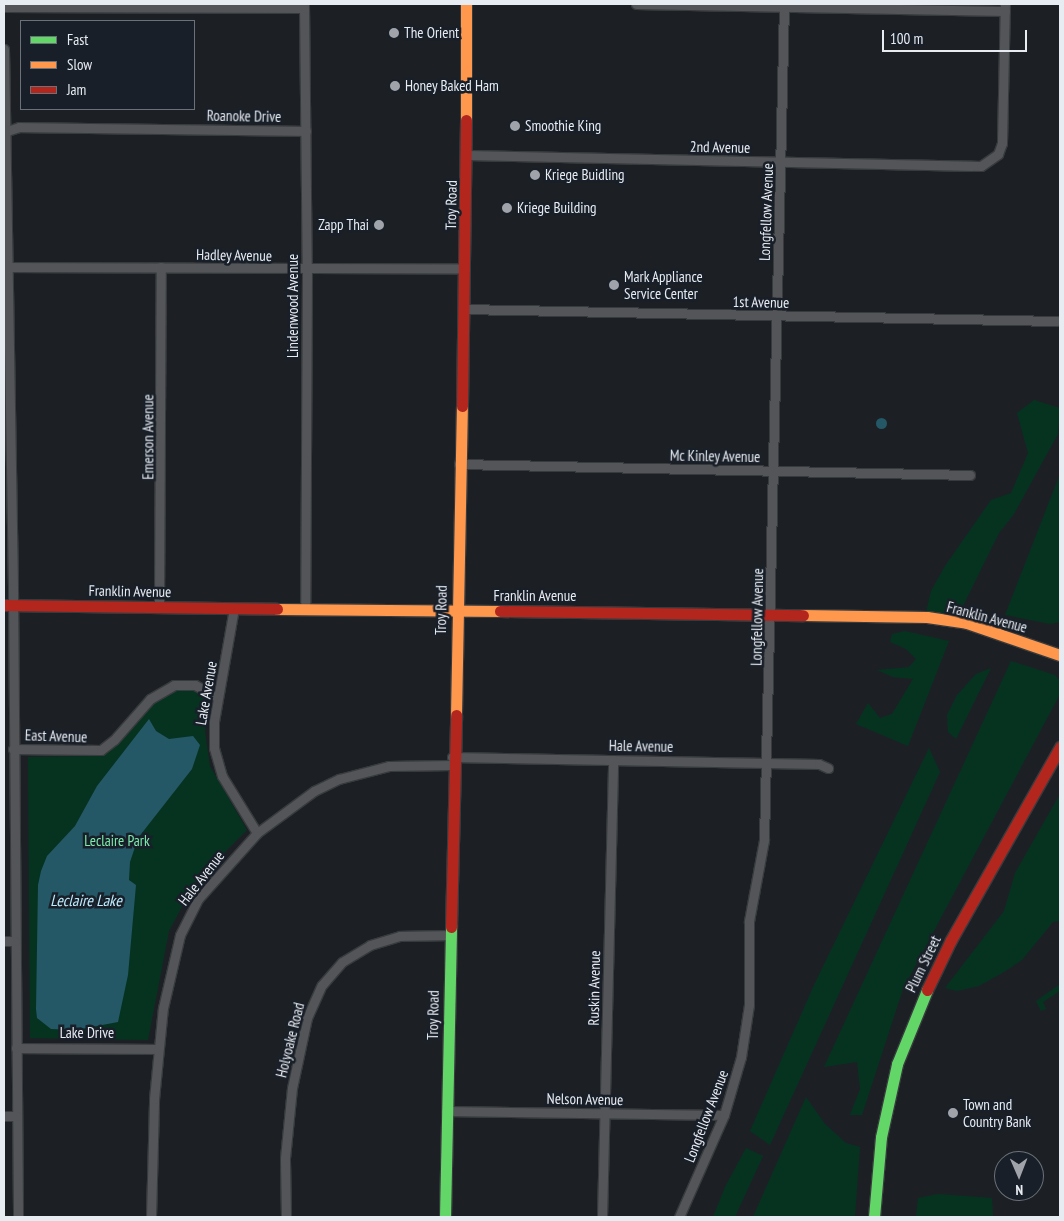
<!DOCTYPE html>
<style>
body{margin:0}
#map{position:relative;width:1064px;height:1221px;overflow:hidden;background:#1c2024;font-family:"PT Sans Narrow",sans-serif}
div>[style]{position:absolute}
.green>*{inset:0;background:#063320}
.water>*{inset:0;background:#245867}
.round{border-radius:50%}
.roads{filter:drop-shadow(1px 0 #383b3e) drop-shadow(-1px 0 #383b3e) drop-shadow(0 1px #383b3e) drop-shadow(0 -1px #383b3e)}
.street>*{height:9px;margin:-4.5px;padding:0 4.5px;transform-origin:4.5px;border-radius:4.5px;background:#535559}
.fast>*{height:11px;margin:-5.5px;padding:0 5.5px;transform-origin:5.5px;border-radius:5.5px;background:#63d668}
.slow>*{height:11px;margin:-5.5px;padding:0 5.5px;transform-origin:5.5px;border-radius:5.5px;background:#ff974d}
.jam>*{height:11px;margin:-5.5px;padding:0 5.5px;transform-origin:5.5px;border-radius:5.5px;background:#b3261e}
.dots>*{width:14px;height:14px;translate:-50% -50%;box-sizing:border-box;border:2px solid #191f28;border-radius:50%}
span{translate:-50% -50%;white-space:nowrap;text-align:center;line-height:1.15;-webkit-text-stroke:5px #191f28;paint-order:stroke}
.poi-label{font-size:15px;color:#e7ebf2}
.left{translate:0 -50%;text-align:left}
.right{translate:-100% -50%;text-align:right}
.street-label{font-size:15px;color:#e7ebf2}
.park-label{font-size:15px;color:#7becad}
.water-label{font-size:16px;color:#bdedff;font-style:italic}
.frame{position:absolute;inset:0;border:5px solid #e7ebf2;pointer-events:none}
.legend{position:absolute;left:20px;top:20px;width:175px;height:90px;box-sizing:border-box;background:#191f28;border:1px solid #6b7179;margin:0;padding:6px 9px;list-style:none;font-size:15px;color:#e7ebf2}
.legend li{display:flex;align-items:center;gap:10px;height:25px}
.legend b{width:25px;border:1px solid #6b7179}
.north{position:absolute;left:994px;top:1151px;width:50px;height:50px;box-sizing:border-box;background:#191f28;border:1px solid #6b7179;border-radius:50%;rotate:179deg;font-size:14px;font-weight:700;line-height:20px;text-align:center;color:#e7ebf2}
.north::after{content:'';display:block;margin:auto;width:18px;height:22px;background:#a0a4aa;clip-path:polygon(50% 0,100% 100%,50% 72%,0 100%)}
.scale{position:absolute;left:882px;top:30px;width:145px;height:22px;box-sizing:border-box;border:2px solid #e7ebf2;border-top:0;padding-left:6px;font-size:15px;line-height:18px;white-space:nowrap;color:#e7ebf2;-webkit-text-stroke:4px #191f28;paint-order:stroke}
</style>
<div id="map">
<div class="green">
<i style="clip-path:polygon(1034px 400px,1060px 408px,1058px 434px,1014px 514px,999px 533px,959px 614px,926px 612px,931px 591px,945px 566px,991px 500px,1011px 493px,1028px 453px,1017px 413px)"></i>
<i style="clip-path:polygon(1060px 474px,1060px 622px,1050px 624px,1005px 615px)"></i>
<i style="clip-path:polygon(905px 631px,949px 641px,908px 746px,856px 724px,868px 703px,880px 718px,892px 714px,913px 679px,893px 677px,877px 670px,909px 667px,916px 659px,906px 649px,890px 642px,892px 634px)"></i>
<i style="clip-path:polygon(1011px 661px,1055px 675px,1060px 681px,1060px 694px,903px 989px,862px 1115px,850px 1115px,860px 1089px,857px 1062px,824px 1067px)"></i>
<i style="clip-path:polygon(991px 668px,956px 739px,948px 732px,947px 715px,957px 695px,976px 674px)"></i>
<i style="clip-path:polygon(180px 687px,202px 692px,210px 700px,205px 732px,210px 766px,247px 830px,195px 882px,169px 931px,148px 1040px,30px 1038px,28px 757px,91px 756px,109px 749px,151px 703px,166px 691px)"></i>
<i style="clip-path:polygon(929px 748px,940px 772px,770px 1145px,750px 1131px,814px 985px)"></i>
<i style="clip-path:polygon(1060px 794px,1060px 921px,1053px 922px,1022px 960px,1004px 972px,979px 986px,957px 991px,945px 988px,1004px 911px,1015px 873px)"></i>
<i style="clip-path:polygon(1060px 984px,1060px 991px,1043px 1002px,1046px 1009px,1041px 1011px,1036px 1001px)"></i>
<i style="clip-path:polygon(806px 1097px,825px 1124px,846px 1143px,860px 1147px,855px 1217px,753px 1217px)"></i>
<i style="clip-path:polygon(746px 1148px,763px 1156px,735px 1217px,713px 1217px,725px 1187px)"></i>
<i style="clip-path:polygon(938px 1194px,992px 1198px,993px 1217px,916px 1217px,918px 1198px)"></i>
</div>
<div class="water">
<i class="round" style="left:875.5px;top:417.5px;width:11px;height:11px"></i>
<i style="clip-path:polygon(149px 719px,156px 731px,169px 739px,193px 736px,200px 745px,192px 769px,138px 838px,130px 862px,129px 880px,136px 885px,128px 975px,118px 1022px,76px 1030px,51px 1029px,37px 1018px,36px 1009px,38px 885px,41px 871px,47px 856px,75px 826px,97px 786px)"></i>
</div>
<div class="roads">
<div class="street">
<i style="left:304px;top:4px;width:266px;rotate:89.4deg"></i>
<i style="left:307px;top:270px;width:339px;rotate:90.3deg"></i>
<i style="left:636px;top:4px;width:369px;rotate:1.1deg"></i>
<i style="left:4px;top:7px;width:300px;rotate:0.2deg"></i>
<i style="left:4px;top:49px;width:539px;rotate:89.04deg"></i>
<i style="left:13px;top:588px;width:629px;rotate:89.54deg"></i>
<i style="left:4px;top:132px;width:16px;rotate:-18deg"></i>
<i style="left:19px;top:127px;width:287px;rotate:0.8deg"></i>
<i style="left:467px;top:155px;width:514px;rotate:1.23deg"></i>
<i style="left:981px;top:166px;width:21px;rotate:-35deg"></i>
<i style="left:998px;top:154px;width:12px;rotate:-70deg"></i>
<i style="left:1002px;top:143px;width:139px;rotate:-88.8deg"></i>
<i style="left:4px;top:267px;width:461px;rotate:0.2deg"></i>
<i style="left:464px;top:309px;width:593px;rotate:1.16deg"></i>
<i style="left:459px;top:464px;width:511px;rotate:1.23deg"></i>
<i style="left:159px;top:607px;width:340px;rotate:-89.7deg"></i>
<i style="left:234px;top:608px;width:115px;rotate:100deg"></i>
<i style="left:214px;top:721px;width:27px;rotate:90deg"></i>
<i style="left:214px;top:748px;width:29px;rotate:74deg"></i>
<i style="left:222px;top:776px;width:67px;rotate:58.4deg"></i>
<i style="left:13px;top:749px;width:88px;rotate:0.7deg"></i>
<i style="left:101px;top:750px;width:16px;rotate:-38deg"></i>
<i style="left:114px;top:740px;width:55px;rotate:-48.7deg"></i>
<i style="left:150px;top:699px;width:28px;rotate:-30deg"></i>
<i style="left:174px;top:685px;width:21px"></i>
<i style="left:195px;top:685px;width:26px;rotate:29deg"></i>
<i style="left:452px;top:757px;width:367px;rotate:1.1deg"></i>
<i style="left:819px;top:764px;width:10px;rotate:24deg"></i>
<i style="left:4px;top:941px;width:11px"></i>
<i style="left:16px;top:1048px;width:141px;rotate:0.4deg"></i>
<i style="left:446px;top:1111px;width:278px;rotate:0.8deg"></i>
<i style="left:4px;top:1116px;width:13px"></i>
<i style="left:151px;top:1217px;width:118px;rotate:-88.5deg"></i>
<i style="left:154px;top:1099px;width:91px;rotate:-84.4deg"></i>
<i style="left:163px;top:1008px;width:75px;rotate:-76.9deg"></i>
<i style="left:180px;top:935px;width:40px;rotate:-63.4deg"></i>
<i style="left:198px;top:899px;width:89px;rotate:-48.2deg"></i>
<i style="left:257px;top:833px;width:71px;rotate:-36.4deg"></i>
<i style="left:314px;top:791px;width:28px;rotate:-26deg"></i>
<i style="left:339px;top:779px;width:52px;rotate:-14.6deg"></i>
<i style="left:389px;top:766px;width:63px;rotate:-0.9deg"></i>
<i style="left:286px;top:1217px;width:59px;rotate:-91deg"></i>
<i style="left:285px;top:1158px;width:70px;rotate:-84.3deg"></i>
<i style="left:292px;top:1088px;width:72px;rotate:-77.9deg"></i>
<i style="left:307px;top:1018px;width:36px;rotate:-66deg"></i>
<i style="left:322px;top:985px;width:30px;rotate:-49deg"></i>
<i style="left:342px;top:962px;width:33px;rotate:-31deg"></i>
<i style="left:370px;top:945px;width:31px;rotate:-17deg"></i>
<i style="left:400px;top:936px;width:49px;rotate:-1.2deg"></i>
<i style="left:602px;top:1217px;width:457px;rotate:-88.6deg"></i>
<i style="left:679px;top:1217px;width:111px;rotate:-66.2deg"></i>
<i style="left:724px;top:1115px;width:60px;rotate:-73.7deg"></i>
<i style="left:741px;top:1057px;width:53px;rotate:-81.3deg"></i>
<i style="left:749px;top:1005px;width:84px;rotate:-90deg"></i>
<i style="left:749px;top:921px;width:82px;rotate:-79.5deg"></i>
<i style="left:764px;top:840px;width:836px;rotate:-88.63deg"></i>
</div>
<div class="fast">
<i style="left:445px;top:1217px;width:290px;rotate:-88.8deg"></i>
<i style="left:874px;top:1217px;width:80px;rotate:-85deg"></i>
<i style="left:881px;top:1137px;width:75px;rotate:-77.6deg"></i>
<i style="left:897px;top:1064px;width:80px;rotate:-67.9deg"></i>
</div>
<div class="slow">
<i style="left:466px;top:120px;width:116px;rotate:-90deg"></i>
<i style="left:277px;top:609px;width:223px;rotate:0.5deg"></i>
<i style="left:803px;top:615px;width:124px;rotate:0.9deg"></i>
<i style="left:927px;top:617px;width:40px;rotate:8.5deg"></i>
<i style="left:967px;top:623px;width:98px;rotate:19deg"></i>
<i style="left:456px;top:715px;width:309px;rotate:-88.9deg"></i>
</div>
<div class="jam">
<i style="left:462px;top:406px;width:286px;rotate:-89.2deg"></i>
<i style="left:4px;top:605px;width:273px;rotate:0.8deg"></i>
<i style="left:500px;top:611px;width:303px;rotate:0.8deg"></i>
<i style="left:451px;top:927px;width:212px;rotate:-88.6deg"></i>
<i style="left:927px;top:990px;width:55px;rotate:-64.4deg"></i>
<i style="left:951px;top:940px;width:222px;rotate:-60.5deg"></i>
</div>
</div>
<div class="dots">
<i style="left:394px;top:33px;background:#a0a4aa"></i>
<i style="left:395px;top:86px;background:#a0a4aa"></i>
<i style="left:515px;top:126px;background:#a0a4aa"></i>
<i style="left:535px;top:175px;background:#a0a4aa"></i>
<i style="left:507px;top:208px;background:#a0a4aa"></i>
<i style="left:379px;top:225px;background:#a0a4aa"></i>
<i style="left:614px;top:285px;background:#a0a4aa"></i>
<i style="left:953px;top:1113px;background:#a0a4aa"></i>
</div>
<div class="poi-label">
<span class="left" style="left:404px;top:33px">The Orient</span>
<span class="left" style="left:405px;top:86px">Honey Baked Ham</span>
<span class="left" style="left:525px;top:126px">Smoothie King</span>
<span class="left" style="left:545px;top:175px">Kriege Buidling</span>
<span class="left" style="left:517px;top:208px">Kriege Building</span>
<span class="right" style="left:369px;top:225px">Zapp Thai</span>
<span class="left" style="left:624px;top:285px">Mark Appliance<br>Service Center</span>
<span class="left" style="left:963px;top:1113px">Town and<br>Country Bank</span>
</div>
<div class="street-label">
<span style="left:244px;top:116px;rotate:1deg">Roanoke Drive</span>
<span style="left:720px;top:147px;rotate:1deg">2nd Avenue</span>
<span style="left:451px;top:205px;rotate:-89deg">Troy Road</span>
<span style="left:766px;top:212px;rotate:-88deg">Longfellow Avenue</span>
<span style="left:234px;top:255px;rotate:1deg">Hadley Avenue</span>
<span style="left:761px;top:302px;rotate:1deg">1st Avenue</span>
<span style="left:293px;top:306px;rotate:-90deg">Lindenwood Avenue</span>
<span style="left:148px;top:437px;rotate:-90deg">Emerson Avenue</span>
<span style="left:715px;top:456px;rotate:1deg">Mc Kinley Avenue</span>
<span style="left:130px;top:591px;rotate:1deg">Franklin Avenue</span>
<span style="left:535px;top:596px">Franklin Avenue</span>
<span style="left:441px;top:610px;rotate:-89deg">Troy Road</span>
<span style="left:757px;top:617px;rotate:-89deg">Longfellow Avenue</span>
<span style="left:987px;top:617px;rotate:15deg">Franklin Avenue</span>
<span style="left:206px;top:693px;rotate:-80deg">Lake Avenue</span>
<span style="left:56px;top:736px;rotate:2deg">East Avenue</span>
<span style="left:641px;top:746px;rotate:1deg">Hale Avenue</span>
<span style="left:201px;top:878px;rotate:-52deg">Hale Avenue</span>
<span style="left:923px;top:964px;rotate:-64deg">Plum Street</span>
<span style="left:594px;top:988px;rotate:-89deg">Ruskin Avenue</span>
<span style="left:433px;top:1015px;rotate:-89deg">Troy Road</span>
<span style="left:87px;top:1033px">Lake Drive</span>
<span style="left:290px;top:1040px;rotate:-76deg">Holyoake Road</span>
<span style="left:585px;top:1099px;rotate:1deg">Nelson Avenue</span>
<span style="left:706px;top:1116px;rotate:-69deg">Longfellow Avenue</span>
</div>
<div class="park-label">
<span style="left:117px;top:841px">Leclaire Park</span>
</div>
<div class="water-label">
<span style="left:86px;top:900px">Leclaire Lake</span>
</div>
<div class="frame"></div>
<ul class="legend">
<li><b style="height:6px;background:#63d668"></b>Fast</li>
<li><b style="height:6px;background:#ff974d"></b>Slow</li>
<li><b style="height:6px;background:#b3261e"></b>Jam</li>
</ul>
<div class="north">N</div>
<div class="scale">100 m</div>
</div>
